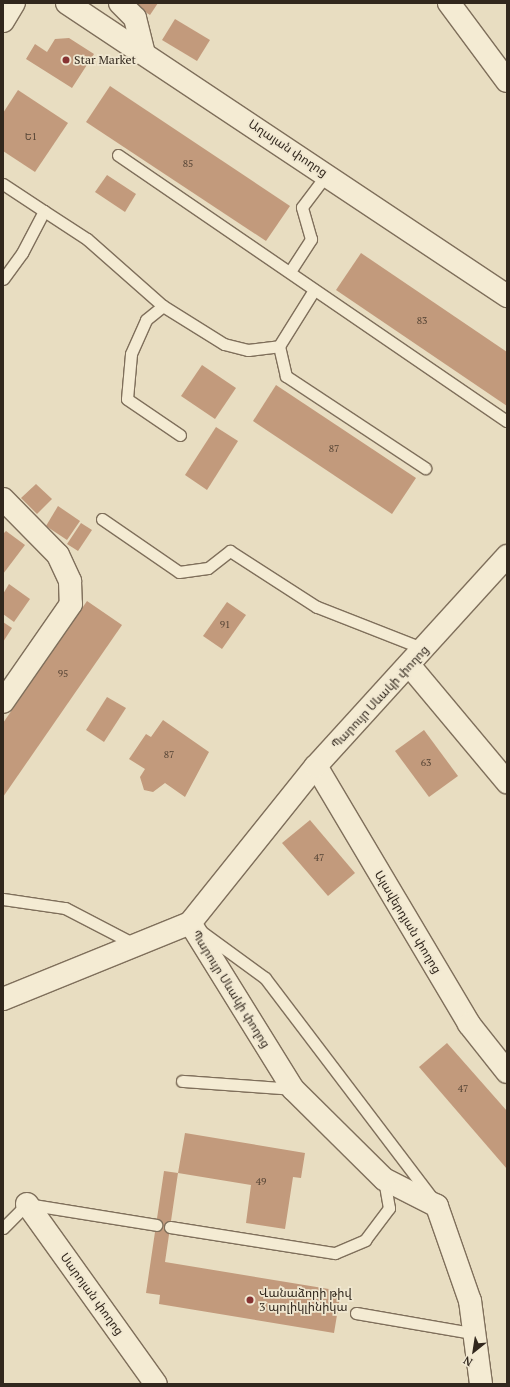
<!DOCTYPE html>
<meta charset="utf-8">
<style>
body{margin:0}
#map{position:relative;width:510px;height:1387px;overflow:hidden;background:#e8ddc1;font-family:"PT Serif","Noto Sans Armenian",serif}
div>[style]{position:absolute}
.building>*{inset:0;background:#c29a7c}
.roads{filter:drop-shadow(1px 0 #7f6f5b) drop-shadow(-1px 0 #7f6f5b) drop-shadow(0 1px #7f6f5b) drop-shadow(0 -1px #7f6f5b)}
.lane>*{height:11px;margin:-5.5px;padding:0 5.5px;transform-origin:5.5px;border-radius:5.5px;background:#f4ebd3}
.street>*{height:22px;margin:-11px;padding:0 11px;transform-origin:11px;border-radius:11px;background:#f4ebd3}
.secondary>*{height:22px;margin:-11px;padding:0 11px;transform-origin:11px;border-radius:11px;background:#f4ebd3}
.dots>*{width:11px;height:11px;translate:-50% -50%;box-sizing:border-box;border:2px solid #f0e7d0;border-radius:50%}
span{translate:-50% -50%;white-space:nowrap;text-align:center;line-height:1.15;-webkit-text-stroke:3.5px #f0e7d0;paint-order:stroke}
.number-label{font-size:10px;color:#554435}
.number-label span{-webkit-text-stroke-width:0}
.poi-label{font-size:12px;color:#31271d}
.left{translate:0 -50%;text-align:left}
.street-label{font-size:12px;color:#31271d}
.frame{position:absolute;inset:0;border:4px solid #31271d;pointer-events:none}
.north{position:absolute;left:454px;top:1331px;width:40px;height:40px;-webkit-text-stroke:3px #f0e7d0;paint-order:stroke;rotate:210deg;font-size:11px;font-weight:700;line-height:16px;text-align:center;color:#31271d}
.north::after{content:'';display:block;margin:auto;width:14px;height:18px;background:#31271d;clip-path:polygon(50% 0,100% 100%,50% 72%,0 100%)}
</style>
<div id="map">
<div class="building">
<i style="clip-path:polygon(131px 3px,158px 3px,150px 15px)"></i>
<i style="clip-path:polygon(175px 19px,210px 40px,197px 61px,162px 40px)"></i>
<i style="clip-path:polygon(69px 38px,94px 54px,72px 88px,26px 59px,35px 44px,47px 52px,55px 39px)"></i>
<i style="clip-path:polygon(110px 86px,290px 206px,266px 241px,86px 122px)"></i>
<i style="clip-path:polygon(18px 90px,68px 123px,35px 172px,3px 151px,3px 113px)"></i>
<i style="clip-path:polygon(107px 175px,136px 194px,125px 212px,95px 192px)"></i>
<i style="clip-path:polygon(361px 253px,507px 352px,507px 406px,336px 290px)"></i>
<i style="clip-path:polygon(202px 365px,236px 388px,215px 419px,181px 396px)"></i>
<i style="clip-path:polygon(276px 385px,416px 478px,392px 514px,253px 421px)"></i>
<i style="clip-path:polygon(216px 427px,238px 441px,207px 490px,185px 475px)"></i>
<i style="clip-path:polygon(36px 484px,52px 499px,37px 514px,21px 498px)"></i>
<i style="clip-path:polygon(58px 506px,80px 521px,67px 540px,46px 526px)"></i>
<i style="clip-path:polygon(81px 523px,92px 530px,78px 551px,67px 544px)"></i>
<i style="clip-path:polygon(6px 531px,25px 545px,3px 574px,3px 534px)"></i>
<i style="clip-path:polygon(9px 584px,30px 599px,14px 622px,3px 614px,3px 594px)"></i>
<i style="clip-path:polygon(87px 601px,122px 625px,3px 797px,3px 723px)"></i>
<i style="clip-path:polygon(227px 602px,246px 615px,222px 649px,203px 636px)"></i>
<i style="clip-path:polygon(3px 622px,12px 628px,3px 642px)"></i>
<i style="clip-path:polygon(107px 697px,126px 708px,104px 742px,86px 730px)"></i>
<i style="clip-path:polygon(163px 720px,209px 752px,185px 797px,165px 783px,153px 792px,144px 790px,140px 777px,145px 769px,129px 759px,146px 734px,151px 737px)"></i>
<i style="clip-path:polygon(424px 730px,458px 776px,429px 797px,395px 751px)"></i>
<i style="clip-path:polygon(310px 820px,355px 873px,328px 896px,282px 843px)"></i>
<i style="clip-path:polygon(447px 1043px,507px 1111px,507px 1169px,419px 1067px)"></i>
<i style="clip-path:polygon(185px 1133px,305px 1153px,301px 1178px,293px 1177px,285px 1229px,246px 1223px,251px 1185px,178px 1173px)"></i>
<i style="clip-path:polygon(164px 1171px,178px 1173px,165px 1262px,341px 1291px,334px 1333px,159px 1304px,160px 1295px,146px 1293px)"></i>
</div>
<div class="roads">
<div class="lane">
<i style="left:118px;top:155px;width:471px;rotate:34.4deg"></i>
<i style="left:3px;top:184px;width:49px;rotate:33.4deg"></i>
<i style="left:44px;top:211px;width:47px;rotate:117.6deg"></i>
<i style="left:22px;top:253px;width:32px;rotate:126deg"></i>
<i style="left:44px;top:211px;width:51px;rotate:33.1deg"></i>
<i style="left:87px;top:239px;width:101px;rotate:41.4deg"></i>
<i style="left:163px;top:306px;width:72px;rotate:31.9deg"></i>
<i style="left:224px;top:344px;width:25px;rotate:14deg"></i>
<i style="left:248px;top:350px;width:31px;rotate:-7deg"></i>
<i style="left:291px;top:270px;width:37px;rotate:-57deg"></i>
<i style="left:311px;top:239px;width:33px;rotate:-106deg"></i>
<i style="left:302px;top:207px;width:41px;rotate:-52.9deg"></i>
<i style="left:314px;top:290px;width:66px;rotate:122deg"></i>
<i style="left:279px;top:346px;width:31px;rotate:77deg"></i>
<i style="left:286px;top:376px;width:167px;rotate:33.5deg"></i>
<i style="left:163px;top:306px;width:22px;rotate:141deg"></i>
<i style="left:146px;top:320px;width:37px;rotate:114deg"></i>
<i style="left:131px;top:354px;width:45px;rotate:95.1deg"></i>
<i style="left:127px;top:399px;width:64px;rotate:34.2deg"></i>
<i style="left:102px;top:519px;width:93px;rotate:34.5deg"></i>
<i style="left:179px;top:572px;width:29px;rotate:-8deg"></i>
<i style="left:208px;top:568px;width:28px;rotate:-38deg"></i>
<i style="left:230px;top:551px;width:103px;rotate:32.8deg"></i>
<i style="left:317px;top:607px;width:115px;rotate:21.4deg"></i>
<i style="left:3px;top:899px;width:63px;rotate:8.3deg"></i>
<i style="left:65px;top:908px;width:80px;rotate:27.5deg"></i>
<i style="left:202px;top:932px;width:78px;rotate:36.1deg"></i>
<i style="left:265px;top:978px;width:275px;rotate:52.8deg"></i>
<i style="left:182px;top:1081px;width:111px;rotate:4.1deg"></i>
<i style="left:170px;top:1227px;width:167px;rotate:9deg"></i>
<i style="left:335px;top:1253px;width:33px;rotate:-23deg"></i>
<i style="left:365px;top:1240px;width:40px;rotate:-53deg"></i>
<i style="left:389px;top:1208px;width:29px;rotate:-100deg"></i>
<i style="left:3px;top:1228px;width:34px;rotate:-45deg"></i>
<i style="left:27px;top:1204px;width:131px;rotate:9.2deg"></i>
<i style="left:356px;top:1313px;width:118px;rotate:9.8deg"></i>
</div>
<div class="street">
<i style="left:120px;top:3px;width:21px;rotate:45deg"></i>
<i style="left:135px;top:18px;width:34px;rotate:76deg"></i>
<i style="left:449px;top:3px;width:97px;rotate:53.4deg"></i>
<i style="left:3px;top:21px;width:21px;rotate:-59deg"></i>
<i style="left:3px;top:499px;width:78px;rotate:45.5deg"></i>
<i style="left:58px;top:555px;width:29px;rotate:65deg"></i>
<i style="left:70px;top:581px;width:23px;rotate:88deg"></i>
<i style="left:71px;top:604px;width:119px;rotate:124.8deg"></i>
<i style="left:409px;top:665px;width:153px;rotate:50.1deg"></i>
<i style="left:316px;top:766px;width:300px;rotate:59.3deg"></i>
<i style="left:469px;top:1024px;width:61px;rotate:51.6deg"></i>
<i style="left:3px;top:999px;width:202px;rotate:-22.1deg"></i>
<i style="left:27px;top:1204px;width:221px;rotate:54.4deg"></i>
<i style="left:481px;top:1384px;width:84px;rotate:-97.5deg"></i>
<i style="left:470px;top:1301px;width:101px;rotate:-109.2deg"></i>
<i style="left:437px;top:1206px;width:59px;rotate:-153deg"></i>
<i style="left:384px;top:1179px;width:128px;rotate:-135.3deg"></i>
<i style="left:293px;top:1089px;width:195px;rotate:-121.8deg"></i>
<i style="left:190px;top:923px;width:201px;rotate:-51.3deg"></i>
<i style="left:316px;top:766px;width:284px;rotate:-47.7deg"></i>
</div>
<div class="secondary">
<i style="left:67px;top:3px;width:529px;rotate:33.66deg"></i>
</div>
</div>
<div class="dots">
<i style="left:66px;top:60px;background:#873332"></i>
<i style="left:250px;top:1300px;background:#873332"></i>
</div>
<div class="number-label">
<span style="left:31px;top:137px">Ե1</span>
<span style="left:188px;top:164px">85</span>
<span style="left:422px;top:321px">83</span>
<span style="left:334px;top:449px">87</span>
<span style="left:225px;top:625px">91</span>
<span style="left:63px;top:674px">95</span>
<span style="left:169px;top:755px">87</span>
<span style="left:426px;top:763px">63</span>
<span style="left:319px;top:858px">47</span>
<span style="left:463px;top:1089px">47</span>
<span style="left:261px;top:1182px">49</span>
</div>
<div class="poi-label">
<span class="left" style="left:74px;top:60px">Star Market</span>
<span class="left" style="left:259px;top:1300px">Վանաձորի թիվ<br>3 պոլիկլինիկա</span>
</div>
<div class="street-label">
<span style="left:288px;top:148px;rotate:34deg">Աղայան փողոց</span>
<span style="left:380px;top:697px;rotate:-47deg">Պարույր Սևակի փողոց</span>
<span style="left:408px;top:922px;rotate:59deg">Ալավերդյան փողոց</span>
<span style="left:231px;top:989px;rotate:58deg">Պարույր Սևակի փողոց</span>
<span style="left:92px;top:1294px;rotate:54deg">Սարոյան փողոց</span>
</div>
<div class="frame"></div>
<div class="north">N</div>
</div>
